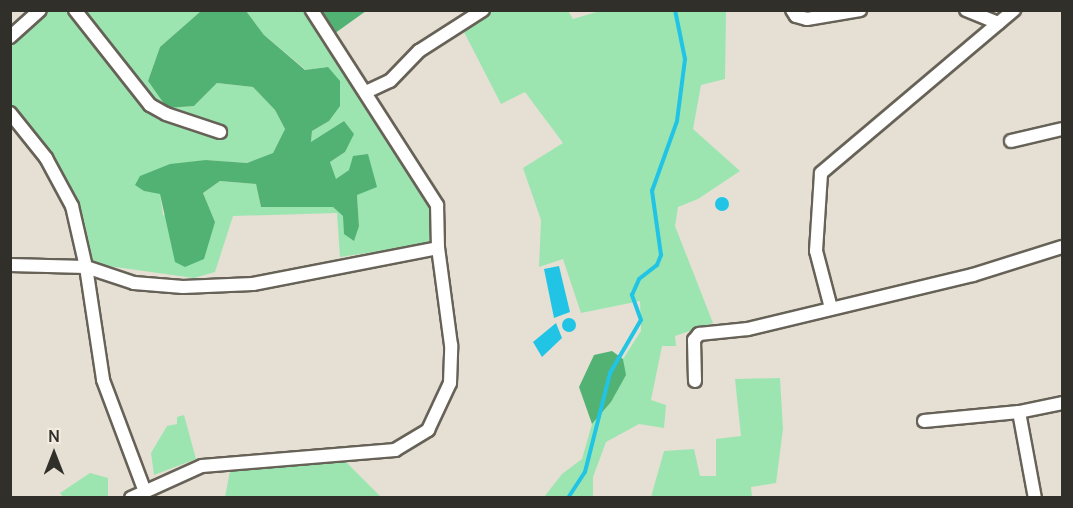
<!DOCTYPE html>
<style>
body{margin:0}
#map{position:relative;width:1073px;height:508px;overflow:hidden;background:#e5e0d3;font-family:Manrope,sans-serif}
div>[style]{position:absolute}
.green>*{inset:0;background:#9ce5b1}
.forest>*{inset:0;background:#52b274}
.water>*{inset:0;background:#21c4e5}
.round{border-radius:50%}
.stream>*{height:4px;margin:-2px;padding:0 2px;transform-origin:2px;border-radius:2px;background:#21c4e5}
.roads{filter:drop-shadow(2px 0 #676257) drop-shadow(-2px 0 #676257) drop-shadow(0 2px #676257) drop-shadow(0 -2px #676257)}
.minor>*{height:12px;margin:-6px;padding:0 6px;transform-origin:6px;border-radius:6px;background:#fff}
span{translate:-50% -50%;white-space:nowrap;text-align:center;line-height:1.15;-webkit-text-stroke:6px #f2ede0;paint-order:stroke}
.frame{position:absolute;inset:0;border:12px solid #312f2a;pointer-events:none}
.north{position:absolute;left:24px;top:424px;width:60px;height:60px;-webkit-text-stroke:4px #f2ede0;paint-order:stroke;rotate:0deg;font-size:16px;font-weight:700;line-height:24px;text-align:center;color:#312f2a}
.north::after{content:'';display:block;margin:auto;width:21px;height:27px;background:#312f2a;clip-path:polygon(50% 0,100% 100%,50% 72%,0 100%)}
</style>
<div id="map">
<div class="green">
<i style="clip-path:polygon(46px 11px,201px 11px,160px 47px,148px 81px,167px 108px,194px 106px,217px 83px,253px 87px,275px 110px,285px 129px,273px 153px,247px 163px,206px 160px,144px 191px,160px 193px,163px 215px,215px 222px,203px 193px,220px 181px,256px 184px,261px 207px,333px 207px,359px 226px,357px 195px,349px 170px,336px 180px,330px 162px,345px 152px,344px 121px,311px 143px,312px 131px,329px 121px,327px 67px,306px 70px,264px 35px,246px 11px,303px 11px,427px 196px,435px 218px,435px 238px,428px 244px,340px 257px,337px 213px,233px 216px,215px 272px,194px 278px,94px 264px,80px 210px,11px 104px,11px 39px)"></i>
<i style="clip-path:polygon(489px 11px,568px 11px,573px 19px,600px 11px,726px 11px,725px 79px,701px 85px,693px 129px,740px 171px,698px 199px,678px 207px,675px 226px,713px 323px,675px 336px,676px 346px,662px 346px,651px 400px,666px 405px,664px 428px,639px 424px,606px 442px,593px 477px,593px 497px,544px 497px,562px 474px,582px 459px,592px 424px,611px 402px,625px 375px,623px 359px,641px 331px,640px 301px,581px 313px,563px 259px,539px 267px,541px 220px,523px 168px,563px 143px,525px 92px,501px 104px,463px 30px)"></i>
<i style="clip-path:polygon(780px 378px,783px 429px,776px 483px,751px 487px,752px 497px,651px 497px,664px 451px,694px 449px,700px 476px,716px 476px,716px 439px,741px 436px,735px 379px)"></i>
<i style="clip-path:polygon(184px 415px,196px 459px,154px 475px,151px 453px,167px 426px,177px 424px,177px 417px)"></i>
<i style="clip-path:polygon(345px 461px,381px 497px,225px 497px,230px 471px)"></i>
<i style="clip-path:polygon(90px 473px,108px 478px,108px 496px,63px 497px,60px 493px)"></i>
</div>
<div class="forest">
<i style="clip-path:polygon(246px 11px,264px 35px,305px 70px,328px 67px,340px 81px,340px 106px,329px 121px,312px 131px,311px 142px,344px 121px,354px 134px,345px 152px,330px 162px,336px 179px,349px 170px,353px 156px,368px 154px,377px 187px,357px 195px,359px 226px,354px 241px,344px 234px,343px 216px,333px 207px,261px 207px,256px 184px,220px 181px,203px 193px,215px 222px,204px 259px,185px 267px,175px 262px,160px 194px,144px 191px,135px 185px,140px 176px,170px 164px,206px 160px,247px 163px,273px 153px,285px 129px,275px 110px,253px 87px,217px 83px,194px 106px,167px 108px,148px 81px,160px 47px,201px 11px)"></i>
<i style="clip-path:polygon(315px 11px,366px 11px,331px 36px)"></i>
<i style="clip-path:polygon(612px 351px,623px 359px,626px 375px,611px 402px,592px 424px,579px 387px,594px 355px)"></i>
</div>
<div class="water">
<i class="round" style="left:715px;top:197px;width:14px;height:14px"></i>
<i style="clip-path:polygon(559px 266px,570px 312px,554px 318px,544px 269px)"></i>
<i class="round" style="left:562px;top:318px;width:14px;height:14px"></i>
<i style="clip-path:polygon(556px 323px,562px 338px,542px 357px,533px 342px)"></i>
</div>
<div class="stream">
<i style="left:568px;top:498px;width:31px;rotate:-57deg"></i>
<i style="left:585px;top:472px;width:102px;rotate:-75.8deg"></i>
<i style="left:610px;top:373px;width:61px;rotate:-59.7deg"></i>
<i style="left:641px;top:320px;width:27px;rotate:-110deg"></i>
<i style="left:632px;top:295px;width:17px;rotate:-66deg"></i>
<i style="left:639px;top:279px;width:23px;rotate:-38deg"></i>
<i style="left:657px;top:265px;width:11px;rotate:-68deg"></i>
<i style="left:661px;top:255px;width:65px;rotate:-98deg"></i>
<i style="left:652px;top:191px;width:74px;rotate:-70.3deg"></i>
<i style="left:677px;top:121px;width:63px;rotate:-82.6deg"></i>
<i style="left:685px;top:59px;width:50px;rotate:-101.5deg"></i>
</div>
<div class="roads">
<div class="minor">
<i style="left:75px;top:10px;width:121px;rotate:51.7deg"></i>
<i style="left:150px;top:105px;width:18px;rotate:29deg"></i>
<i style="left:166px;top:114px;width:57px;rotate:18.4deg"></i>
<i style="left:792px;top:10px;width:7px;rotate:56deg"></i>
<i style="left:796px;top:16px;width:11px;rotate:15deg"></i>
<i style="left:807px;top:19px;width:54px;rotate:-9.6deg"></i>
<i style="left:966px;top:10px;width:35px;rotate:22deg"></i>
<i style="left:10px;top:37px;width:40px;rotate:-42deg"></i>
<i style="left:366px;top:92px;width:26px;rotate:-25deg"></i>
<i style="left:390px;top:81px;width:42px;rotate:-46deg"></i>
<i style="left:419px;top:51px;width:76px;rotate:-32.6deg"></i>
<i style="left:10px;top:113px;width:58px;rotate:51.3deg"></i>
<i style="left:46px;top:158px;width:55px;rotate:61.6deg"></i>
<i style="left:72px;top:206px;width:63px;rotate:77.1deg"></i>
<i style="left:86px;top:267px;width:114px;rotate:81.4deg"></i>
<i style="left:103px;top:380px;width:116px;rotate:69.4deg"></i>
<i style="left:1011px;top:141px;width:52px;rotate:-13.2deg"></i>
<i style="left:10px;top:265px;width:76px;rotate:1.5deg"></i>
<i style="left:86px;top:267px;width:51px;rotate:18.4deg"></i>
<i style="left:134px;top:283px;width:49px;rotate:4.7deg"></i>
<i style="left:183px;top:287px;width:70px;rotate:-2.5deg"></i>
<i style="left:253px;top:284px;width:188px;rotate:-11deg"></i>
<i style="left:831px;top:308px;width:59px;rotate:-104.7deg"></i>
<i style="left:816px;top:251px;width:78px;rotate:-86.3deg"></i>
<i style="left:821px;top:173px;width:253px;rotate:-40.2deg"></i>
<i style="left:695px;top:381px;width:41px;rotate:-91.4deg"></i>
<i style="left:694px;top:340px;width:8px;rotate:-50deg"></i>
<i style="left:699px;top:334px;width:49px;rotate:-5.8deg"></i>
<i style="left:748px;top:329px;width:231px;rotate:-13.5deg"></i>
<i style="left:973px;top:275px;width:93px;rotate:-17.5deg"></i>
<i style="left:1019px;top:412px;width:87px;rotate:79.5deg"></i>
<i style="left:924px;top:421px;width:95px;rotate:-5.4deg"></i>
<i style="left:1019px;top:412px;width:44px;rotate:-11.8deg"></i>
<i style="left:131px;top:498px;width:78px;rotate:-24.3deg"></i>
<i style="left:202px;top:466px;width:194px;rotate:-4.7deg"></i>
<i style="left:395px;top:450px;width:39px;rotate:-31deg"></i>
<i style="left:428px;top:430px;width:52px;rotate:-64.9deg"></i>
<i style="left:450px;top:383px;width:38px;rotate:-88deg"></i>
<i style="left:451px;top:345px;width:98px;rotate:-97.6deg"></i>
<i style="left:438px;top:248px;width:43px;rotate:-91.3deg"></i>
<i style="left:437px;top:205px;width:232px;rotate:-122.7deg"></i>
</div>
</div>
<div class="frame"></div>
<div class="north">N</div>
</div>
